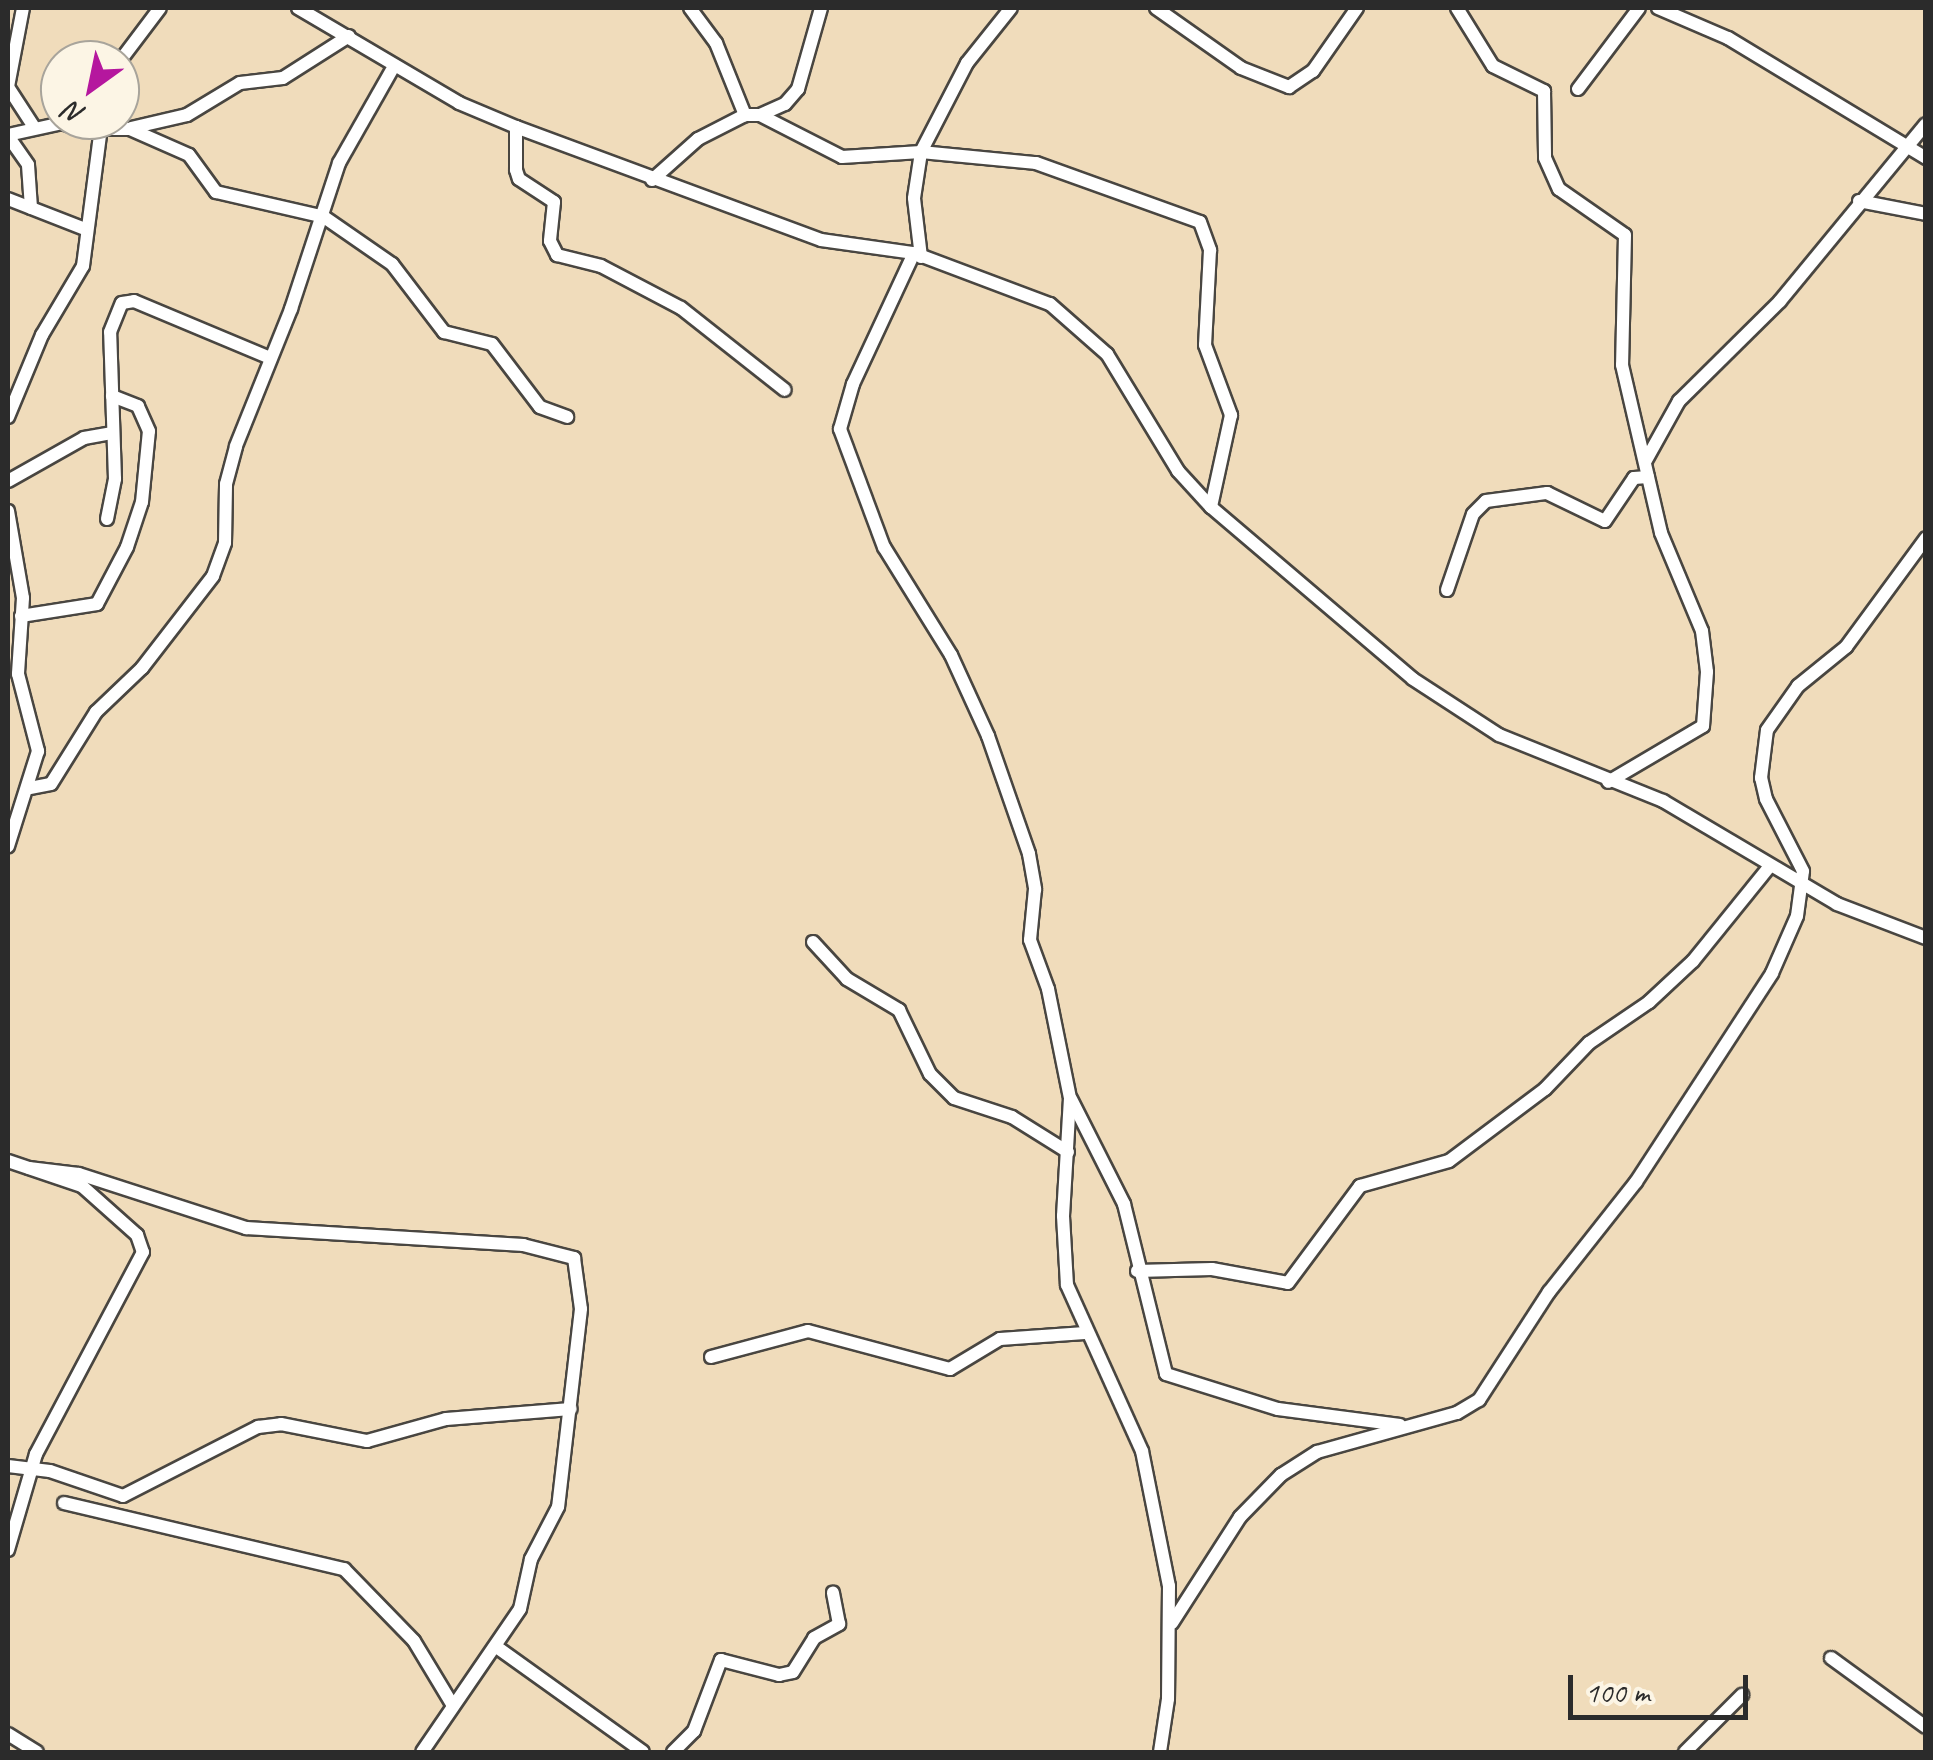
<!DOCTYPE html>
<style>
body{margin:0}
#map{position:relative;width:1933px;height:1760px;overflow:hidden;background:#f0dcbb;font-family:Caveat,sans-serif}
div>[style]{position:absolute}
.roads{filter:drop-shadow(2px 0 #494641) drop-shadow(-2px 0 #494641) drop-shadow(0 2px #494641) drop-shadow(0 -2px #494641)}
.street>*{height:12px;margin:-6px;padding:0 6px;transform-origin:6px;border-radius:6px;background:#fff}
span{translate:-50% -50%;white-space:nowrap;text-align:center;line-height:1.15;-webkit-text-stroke:10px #fcf5e5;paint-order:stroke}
.frame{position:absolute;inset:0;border:10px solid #2b2b2b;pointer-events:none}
.north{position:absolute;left:40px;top:40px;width:100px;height:100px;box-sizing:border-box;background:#fcf5e5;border:2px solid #a8a49b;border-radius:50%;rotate:213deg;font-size:28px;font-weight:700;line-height:40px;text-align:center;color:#2b2b2b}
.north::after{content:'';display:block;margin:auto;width:35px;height:45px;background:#b5179e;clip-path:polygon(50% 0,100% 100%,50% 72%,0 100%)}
.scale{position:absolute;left:1568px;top:1675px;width:180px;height:45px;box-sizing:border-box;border:5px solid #2b2b2b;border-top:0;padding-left:12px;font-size:30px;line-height:35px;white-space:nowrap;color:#2b2b2b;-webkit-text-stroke:8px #fcf5e5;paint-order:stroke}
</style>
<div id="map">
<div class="roads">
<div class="street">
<i style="left:23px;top:8px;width:80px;rotate:100.8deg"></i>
<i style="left:8px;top:87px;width:48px;rotate:57deg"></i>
<i style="left:298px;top:8px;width:187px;rotate:30.5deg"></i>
<i style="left:459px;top:103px;width:62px;rotate:22.8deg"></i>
<i style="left:516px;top:127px;width:325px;rotate:20.3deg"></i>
<i style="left:821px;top:240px;width:94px;rotate:8deg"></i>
<i style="left:914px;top:253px;width:145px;rotate:20.6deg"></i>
<i style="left:1050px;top:304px;width:76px;rotate:41.3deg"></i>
<i style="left:1107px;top:354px;width:137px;rotate:58.7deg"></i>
<i style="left:1178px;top:471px;width:49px;rotate:47.5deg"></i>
<i style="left:1211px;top:507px;width:265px;rotate:40.4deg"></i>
<i style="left:1413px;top:679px;width:103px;rotate:33.1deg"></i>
<i style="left:1499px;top:735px;width:177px;rotate:21.9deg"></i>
<i style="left:1663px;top:801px;width:202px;rotate:30.6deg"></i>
<i style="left:1837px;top:904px;width:95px;rotate:20.9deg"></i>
<i style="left:690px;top:8px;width:44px;rotate:53.4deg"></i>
<i style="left:716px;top:43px;width:78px;rotate:68.1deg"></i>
<i style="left:1156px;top:8px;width:104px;rotate:35.2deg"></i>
<i style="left:1241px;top:68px;width:52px;rotate:21.6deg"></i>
<i style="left:1289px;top:87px;width:29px;rotate:-34deg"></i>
<i style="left:1313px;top:71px;width:77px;rotate:-55.1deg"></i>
<i style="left:1457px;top:8px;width:68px;rotate:58.2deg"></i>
<i style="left:1493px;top:66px;width:57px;rotate:26.1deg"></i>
<i style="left:1544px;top:91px;width:67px;rotate:89.1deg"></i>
<i style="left:1545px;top:158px;width:34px;rotate:66deg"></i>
<i style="left:1559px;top:189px;width:80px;rotate:34.9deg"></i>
<i style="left:1625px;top:235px;width:130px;rotate:91.3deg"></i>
<i style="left:1622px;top:365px;width:172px;rotate:76.9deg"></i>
<i style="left:1661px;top:533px;width:106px;rotate:67.3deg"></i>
<i style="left:1702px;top:631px;width:41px;rotate:83deg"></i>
<i style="left:1707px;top:672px;width:54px;rotate:94.2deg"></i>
<i style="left:1703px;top:726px;width:110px;rotate:149.5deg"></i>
<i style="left:1658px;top:8px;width:76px;rotate:23.2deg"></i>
<i style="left:1728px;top:38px;width:232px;rotate:31.2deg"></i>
<i style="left:120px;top:61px;width:66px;rotate:-53deg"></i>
<i style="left:1578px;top:89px;width:101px;rotate:-53deg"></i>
<i style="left:760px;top:115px;width:27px;rotate:-24deg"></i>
<i style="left:785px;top:104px;width:20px;rotate:-49deg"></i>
<i style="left:798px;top:89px;width:84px;rotate:-74.1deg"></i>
<i style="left:516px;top:127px;width:43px;rotate:90deg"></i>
<i style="left:516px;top:170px;width:9px;rotate:72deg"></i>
<i style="left:519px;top:179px;width:42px;rotate:33.3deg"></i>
<i style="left:554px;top:202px;width:39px;rotate:96deg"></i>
<i style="left:550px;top:241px;width:16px;rotate:63deg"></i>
<i style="left:557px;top:255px;width:45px;rotate:14deg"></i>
<i style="left:601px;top:266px;width:90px;rotate:27.7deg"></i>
<i style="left:681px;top:308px;width:132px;rotate:38.3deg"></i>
<i style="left:131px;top:128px;width:57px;rotate:-13.1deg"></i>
<i style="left:187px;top:115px;width:62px;rotate:-31.1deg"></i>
<i style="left:240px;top:83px;width:43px;rotate:-6.6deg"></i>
<i style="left:283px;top:78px;width:78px;rotate:-32.5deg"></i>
<i style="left:8px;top:135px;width:55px;rotate:-12.5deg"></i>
<i style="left:62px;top:123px;width:20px;rotate:18deg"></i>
<i style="left:81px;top:129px;width:49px"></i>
<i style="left:130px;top:129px;width:64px;rotate:23.8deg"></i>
<i style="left:189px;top:155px;width:46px;rotate:53.9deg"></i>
<i style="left:216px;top:192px;width:111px;rotate:13deg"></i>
<i style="left:324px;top:217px;width:83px;rotate:34.7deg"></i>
<i style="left:392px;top:264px;width:86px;rotate:52.6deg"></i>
<i style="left:444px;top:332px;width:49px;rotate:14deg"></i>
<i style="left:492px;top:344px;width:79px;rotate:52.7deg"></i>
<i style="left:540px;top:407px;width:29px;rotate:20deg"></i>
<i style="left:8px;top:136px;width:35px;rotate:55deg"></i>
<i style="left:28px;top:165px;width:43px;rotate:86deg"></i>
<i style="left:652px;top:180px;width:62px;rotate:-41.7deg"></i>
<i style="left:698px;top:139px;width:53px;rotate:-27.1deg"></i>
<i style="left:745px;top:115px;width:15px"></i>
<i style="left:760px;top:115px;width:92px;rotate:27.1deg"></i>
<i style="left:842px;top:157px;width:79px;rotate:-3.6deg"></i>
<i style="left:921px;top:152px;width:116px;rotate:5.5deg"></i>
<i style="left:1036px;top:163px;width:174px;rotate:19.8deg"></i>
<i style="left:1200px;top:222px;width:30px;rotate:70deg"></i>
<i style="left:1210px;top:250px;width:95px;rotate:93deg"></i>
<i style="left:1205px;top:345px;width:75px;rotate:69.6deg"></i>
<i style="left:1231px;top:415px;width:94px;rotate:102.3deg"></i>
<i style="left:8px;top:199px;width:83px;rotate:21.3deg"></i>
<i style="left:1859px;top:201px;width:68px;rotate:11deg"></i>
<i style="left:914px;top:253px;width:145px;rotate:115deg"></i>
<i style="left:853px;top:384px;width:47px;rotate:106.1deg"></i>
<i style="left:840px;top:429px;width:126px;rotate:69.6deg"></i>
<i style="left:884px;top:547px;width:127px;rotate:58.2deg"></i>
<i style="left:951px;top:655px;width:89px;rotate:65.4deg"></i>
<i style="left:988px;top:736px;width:125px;rotate:70.8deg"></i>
<i style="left:1029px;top:854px;width:36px;rotate:80deg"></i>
<i style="left:1035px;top:889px;width:51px;rotate:95.6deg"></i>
<i style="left:1030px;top:940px;width:52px;rotate:69.8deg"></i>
<i style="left:1048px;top:989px;width:111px;rotate:78.6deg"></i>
<i style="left:1070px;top:1098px;width:118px;rotate:93.4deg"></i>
<i style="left:1063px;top:1216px;width:69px;rotate:86.7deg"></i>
<i style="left:1067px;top:1285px;width:182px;rotate:65.7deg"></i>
<i style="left:1142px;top:1451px;width:138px;rotate:78.7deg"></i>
<i style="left:1169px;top:1586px;width:113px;rotate:90.5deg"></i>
<i style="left:1168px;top:1699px;width:54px;rotate:98.6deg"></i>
<i style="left:921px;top:257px;width:59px;rotate:-96.8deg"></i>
<i style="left:914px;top:198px;width:47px;rotate:-81.3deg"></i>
<i style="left:921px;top:152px;width:100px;rotate:-62.7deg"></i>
<i style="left:967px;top:63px;width:70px;rotate:-51.3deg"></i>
<i style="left:8px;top:417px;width:89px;rotate:-67.5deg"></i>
<i style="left:42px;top:335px;width:80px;rotate:-59.3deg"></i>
<i style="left:83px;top:266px;width:147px;rotate:-82.6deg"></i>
<i style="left:1645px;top:462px;width:70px;rotate:-60.9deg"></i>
<i style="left:1679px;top:401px;width:142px;rotate:-44.7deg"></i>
<i style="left:1780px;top:301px;width:229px;rotate:-50.5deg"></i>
<i style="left:8px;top:481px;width:87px;rotate:-29.5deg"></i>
<i style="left:84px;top:438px;width:29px;rotate:-10deg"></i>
<i style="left:8px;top:511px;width:88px;rotate:80.2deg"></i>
<i style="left:23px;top:598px;width:76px;rotate:93.8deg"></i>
<i style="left:18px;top:674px;width:80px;rotate:75.4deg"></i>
<i style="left:38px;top:751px;width:100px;rotate:107.5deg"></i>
<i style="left:107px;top:519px;width:41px;rotate:-78.7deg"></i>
<i style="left:115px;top:479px;width:147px;rotate:-91.9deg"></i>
<i style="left:110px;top:332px;width:31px;rotate:-68deg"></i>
<i style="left:122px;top:303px;width:12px;rotate:-9deg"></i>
<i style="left:134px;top:301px;width:147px;rotate:22.7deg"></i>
<i style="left:1447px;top:590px;width:80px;rotate:-71.1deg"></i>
<i style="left:1473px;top:514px;width:18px;rotate:-45deg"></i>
<i style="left:1486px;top:501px;width:62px;rotate:-7.5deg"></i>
<i style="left:1547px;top:493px;width:64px;rotate:25.8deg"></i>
<i style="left:1605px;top:521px;width:52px;rotate:-56deg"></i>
<i style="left:1634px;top:478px;width:14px;rotate:-4deg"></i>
<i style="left:21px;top:616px;width:77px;rotate:-9deg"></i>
<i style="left:97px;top:604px;width:64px;rotate:-62.2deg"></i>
<i style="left:127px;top:547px;width:47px;rotate:-71.6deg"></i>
<i style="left:142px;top:502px;width:71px;rotate:-84.4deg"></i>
<i style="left:149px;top:431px;width:27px;rotate:-114deg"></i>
<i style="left:138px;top:406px;width:28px;rotate:-159deg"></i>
<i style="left:30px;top:788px;width:21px;rotate:-11deg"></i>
<i style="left:51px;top:784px;width:85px;rotate:-58deg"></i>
<i style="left:96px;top:712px;width:64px;rotate:-43.7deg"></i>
<i style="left:142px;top:668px;width:116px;rotate:-52.3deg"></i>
<i style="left:213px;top:576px;width:35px;rotate:-70deg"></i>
<i style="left:225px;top:543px;width:59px;rotate:-89deg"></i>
<i style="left:226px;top:484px;width:39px;rotate:-75deg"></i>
<i style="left:236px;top:446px;width:148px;rotate:-68.1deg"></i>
<i style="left:291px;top:309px;width:154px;rotate:-71.8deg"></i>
<i style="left:339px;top:163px;width:112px;rotate:-60.4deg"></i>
<i style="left:813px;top:942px;width:50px;rotate:47.4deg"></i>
<i style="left:847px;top:979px;width:61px;rotate:30.8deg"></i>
<i style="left:899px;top:1010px;width:71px;rotate:64.2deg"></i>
<i style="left:930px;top:1074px;width:34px;rotate:45deg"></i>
<i style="left:954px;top:1098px;width:61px;rotate:18.1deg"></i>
<i style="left:1012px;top:1117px;width:66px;rotate:32deg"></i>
<i style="left:1071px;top:1099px;width:118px;rotate:63.2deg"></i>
<i style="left:1124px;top:1204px;width:175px;rotate:76.1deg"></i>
<i style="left:1166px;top:1374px;width:117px;rotate:17.4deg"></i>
<i style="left:1278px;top:1409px;width:123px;rotate:7.5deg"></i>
<i style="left:8px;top:1161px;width:78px;rotate:18.7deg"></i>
<i style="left:82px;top:1186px;width:74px;rotate:41.7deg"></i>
<i style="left:137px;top:1235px;width:18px;rotate:71deg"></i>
<i style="left:143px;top:1252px;width:229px;rotate:117.9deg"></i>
<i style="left:36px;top:1454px;width:100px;rotate:106.3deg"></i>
<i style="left:29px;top:1168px;width:50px;rotate:6.8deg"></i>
<i style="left:79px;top:1174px;width:176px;rotate:17.9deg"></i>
<i style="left:246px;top:1228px;width:278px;rotate:3.5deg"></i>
<i style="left:523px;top:1245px;width:53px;rotate:14.3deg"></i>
<i style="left:574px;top:1258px;width:51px;rotate:82.2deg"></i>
<i style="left:581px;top:1309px;width:199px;rotate:96.6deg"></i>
<i style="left:558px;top:1507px;width:59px;rotate:117.4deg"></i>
<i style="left:531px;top:1559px;width:51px;rotate:102.4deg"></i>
<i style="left:520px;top:1609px;width:173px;rotate:124.4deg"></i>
<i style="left:1137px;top:1271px;width:75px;rotate:-1.5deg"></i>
<i style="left:1212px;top:1269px;width:77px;rotate:10.4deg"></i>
<i style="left:1288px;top:1283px;width:121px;rotate:-53.4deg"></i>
<i style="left:1360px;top:1186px;width:92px;rotate:-15.7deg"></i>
<i style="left:1449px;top:1161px;width:120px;rotate:-36.9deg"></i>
<i style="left:1545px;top:1089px;width:64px;rotate:-46.3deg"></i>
<i style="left:1589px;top:1043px;width:73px;rotate:-34.3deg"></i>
<i style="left:1649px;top:1002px;width:60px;rotate:-43deg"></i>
<i style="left:1693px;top:961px;width:122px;rotate:-51deg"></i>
<i style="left:711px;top:1357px;width:100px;rotate:-15deg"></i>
<i style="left:808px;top:1331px;width:147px;rotate:15deg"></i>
<i style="left:950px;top:1369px;width:58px;rotate:-31deg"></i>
<i style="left:1000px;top:1339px;width:85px;rotate:-4deg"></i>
<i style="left:8px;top:1466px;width:42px;rotate:6.8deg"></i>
<i style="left:50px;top:1471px;width:77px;rotate:18.9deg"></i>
<i style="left:123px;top:1496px;width:152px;rotate:-27.1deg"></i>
<i style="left:258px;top:1427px;width:23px;rotate:-7deg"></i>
<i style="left:281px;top:1424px;width:88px;rotate:11.2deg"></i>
<i style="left:367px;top:1441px;width:82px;rotate:-15.6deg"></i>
<i style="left:446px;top:1419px;width:125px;rotate:-4.6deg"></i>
<i style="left:64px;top:1503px;width:288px;rotate:13.3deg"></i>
<i style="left:344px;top:1569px;width:100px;rotate:45.8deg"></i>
<i style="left:414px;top:1641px;width:74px;rotate:58.9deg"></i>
<i style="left:1172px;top:1623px;width:126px;rotate:-57.3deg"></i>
<i style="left:1240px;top:1517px;width:59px;rotate:-45.7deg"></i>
<i style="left:1281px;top:1475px;width:43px;rotate:-32.6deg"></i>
<i style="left:1317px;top:1452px;width:145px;rotate:-15.6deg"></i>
<i style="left:1457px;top:1413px;width:26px;rotate:-31deg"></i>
<i style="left:1479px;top:1400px;width:129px;rotate:-57.1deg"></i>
<i style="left:1549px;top:1292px;width:140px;rotate:-51.7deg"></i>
<i style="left:1636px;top:1182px;width:249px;rotate:-56.9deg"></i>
<i style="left:1772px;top:973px;width:62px;rotate:-66.3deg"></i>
<i style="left:1797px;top:916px;width:45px;rotate:-82.4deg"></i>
<i style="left:1803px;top:871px;width:81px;rotate:-117.2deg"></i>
<i style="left:1766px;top:799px;width:22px;rotate:-103deg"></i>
<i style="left:1761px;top:778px;width:48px;rotate:-82.9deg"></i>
<i style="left:1767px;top:730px;width:54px;rotate:-54.8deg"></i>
<i style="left:1798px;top:686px;width:62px;rotate:-39.1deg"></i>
<i style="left:1846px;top:647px;width:135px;rotate:-53.7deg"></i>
<i style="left:498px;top:1648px;width:178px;rotate:35.6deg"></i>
<i style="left:1831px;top:1658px;width:117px;rotate:36deg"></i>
<i style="left:8px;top:1734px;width:34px;rotate:32deg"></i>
<i style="left:673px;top:1752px;width:30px;rotate:-45deg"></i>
<i style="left:694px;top:1731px;width:76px;rotate:-69.2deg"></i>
<i style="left:721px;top:1660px;width:60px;rotate:14.5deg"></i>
<i style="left:779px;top:1675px;width:14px;rotate:-12deg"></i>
<i style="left:793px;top:1672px;width:40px;rotate:-58deg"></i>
<i style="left:814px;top:1638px;width:29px;rotate:-29deg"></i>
<i style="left:839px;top:1624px;width:32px;rotate:-101deg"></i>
<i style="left:1685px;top:1752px;width:81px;rotate:-45deg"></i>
</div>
</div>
<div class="frame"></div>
<div class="north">N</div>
<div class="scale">100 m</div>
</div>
